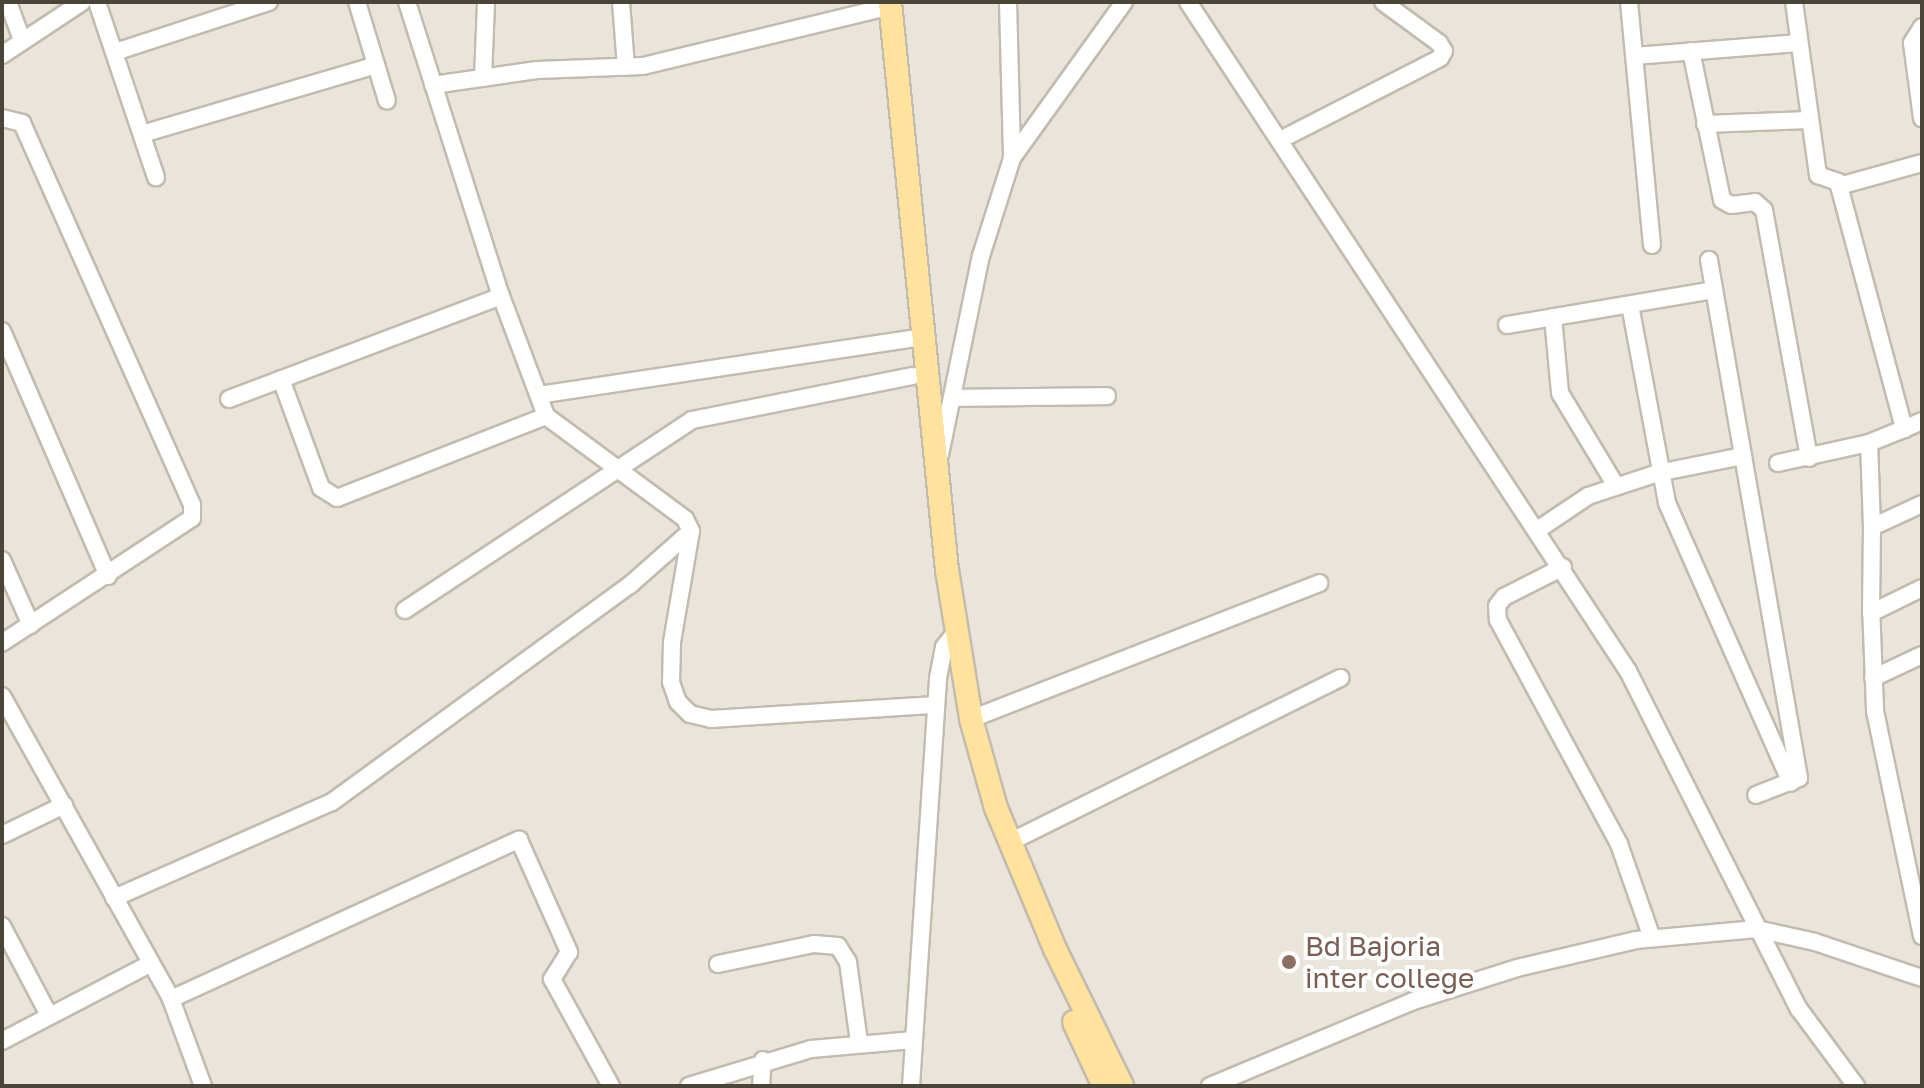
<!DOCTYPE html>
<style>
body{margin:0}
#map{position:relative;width:1924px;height:1088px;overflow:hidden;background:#f6f3ec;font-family:"Golos Text",sans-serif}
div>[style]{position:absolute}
.residential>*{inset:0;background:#eae5da}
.roads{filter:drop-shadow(2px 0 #c2bbae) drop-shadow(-2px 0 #c2bbae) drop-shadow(0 2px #c2bbae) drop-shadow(0 -2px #c2bbae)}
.minor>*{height:16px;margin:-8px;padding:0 8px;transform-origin:8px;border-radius:8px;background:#fff}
.major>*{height:22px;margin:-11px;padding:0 11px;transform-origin:11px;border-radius:11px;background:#ffe39c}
.dots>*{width:22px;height:22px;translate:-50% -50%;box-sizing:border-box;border:4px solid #fff;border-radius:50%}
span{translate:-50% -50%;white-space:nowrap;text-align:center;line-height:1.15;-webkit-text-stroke:8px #fff;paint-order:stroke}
.education-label{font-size:28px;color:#785e54}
.left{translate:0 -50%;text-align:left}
.frame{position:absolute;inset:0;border:4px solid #4b4439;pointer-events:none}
</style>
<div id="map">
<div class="residential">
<i style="clip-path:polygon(2px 2px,1922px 2px,1922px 1086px,2px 1086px)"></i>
</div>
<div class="roads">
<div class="minor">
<i style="left:8px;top:2px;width:40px;rotate:69.8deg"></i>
<i style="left:97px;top:2px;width:185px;rotate:71.4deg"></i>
<i style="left:357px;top:2px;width:103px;rotate:73.1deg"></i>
<i style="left:407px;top:2px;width:309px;rotate:72.3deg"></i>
<i style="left:501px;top:296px;width:128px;rotate:69.4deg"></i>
<i style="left:546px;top:416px;width:173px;rotate:36.5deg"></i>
<i style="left:685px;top:519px;width:13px;rotate:63deg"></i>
<i style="left:691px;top:531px;width:113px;rotate:99.7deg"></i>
<i style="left:672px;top:642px;width:40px;rotate:91.4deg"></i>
<i style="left:671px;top:682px;width:21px;rotate:71deg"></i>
<i style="left:678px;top:702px;width:17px;rotate:45deg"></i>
<i style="left:690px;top:714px;width:22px;rotate:13deg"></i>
<i style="left:711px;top:719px;width:225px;rotate:-3.6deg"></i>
<i style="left:621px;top:2px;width:65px;rotate:85.6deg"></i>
<i style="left:1008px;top:2px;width:155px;rotate:88.5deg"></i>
<i style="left:1188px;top:2px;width:801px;rotate:56.67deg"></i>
<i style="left:1628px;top:671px;width:379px;rotate:63.2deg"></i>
<i style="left:1799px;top:1009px;width:96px;rotate:53.5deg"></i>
<i style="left:1629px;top:2px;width:244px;rotate:84.6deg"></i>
<i style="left:1794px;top:2px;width:175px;rotate:82.1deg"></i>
<i style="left:1818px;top:175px;width:21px;rotate:19deg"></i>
<i style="left:1838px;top:182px;width:256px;rotate:75deg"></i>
<i style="left:1904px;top:429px;width:20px;rotate:-24deg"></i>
<i style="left:1922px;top:27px;width:19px;rotate:122deg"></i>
<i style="left:1912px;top:43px;width:76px;rotate:82.4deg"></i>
<i style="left:1691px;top:51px;width:152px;rotate:78.2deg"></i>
<i style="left:1722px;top:200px;width:10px;rotate:29deg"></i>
<i style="left:1731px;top:205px;width:24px;rotate:-7deg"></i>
<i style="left:1755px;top:202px;width:12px;rotate:42deg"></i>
<i style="left:1764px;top:210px;width:252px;rotate:79.7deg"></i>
<i style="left:115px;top:52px;width:162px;rotate:-18deg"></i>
<i style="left:2px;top:55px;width:96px;rotate:-33.5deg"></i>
<i style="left:1634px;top:56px;width:165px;rotate:-4.5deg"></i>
<i style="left:483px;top:78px;width:76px;rotate:-87.7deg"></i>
<i style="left:433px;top:85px;width:105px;rotate:-8.2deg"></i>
<i style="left:537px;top:70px;width:106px;rotate:-2.2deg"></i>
<i style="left:643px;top:66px;width:243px;rotate:-13.6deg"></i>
<i style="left:2px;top:118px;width:21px;rotate:14deg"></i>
<i style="left:22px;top:123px;width:418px;rotate:66deg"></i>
<i style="left:192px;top:505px;width:13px;rotate:90deg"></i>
<i style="left:192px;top:518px;width:227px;rotate:146.7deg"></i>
<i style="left:1705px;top:124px;width:104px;rotate:-2.2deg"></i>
<i style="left:142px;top:134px;width:244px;rotate:-16.4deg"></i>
<i style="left:1280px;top:140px;width:180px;rotate:-27.1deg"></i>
<i style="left:1440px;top:58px;width:8px;rotate:-60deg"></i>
<i style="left:1444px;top:51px;width:9px;rotate:-122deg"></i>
<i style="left:1439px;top:43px;width:69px;rotate:-143.8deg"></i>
<i style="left:1839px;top:186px;width:86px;rotate:-15.5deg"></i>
<i style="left:1709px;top:260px;width:526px;rotate:80.14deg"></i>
<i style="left:1799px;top:778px;width:46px;rotate:158.4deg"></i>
<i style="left:1630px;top:305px;width:201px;rotate:79.4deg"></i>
<i style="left:1667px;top:503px;width:306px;rotate:66.1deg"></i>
<i style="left:1553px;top:317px;width:76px;rotate:84.7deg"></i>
<i style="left:1560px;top:393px;width:109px;rotate:58.9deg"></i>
<i style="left:1507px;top:325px;width:210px;rotate:-9.6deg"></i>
<i style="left:2px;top:331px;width:267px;rotate:66.6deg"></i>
<i style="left:281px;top:379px;width:116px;rotate:69.8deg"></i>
<i style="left:321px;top:488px;width:19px;rotate:32deg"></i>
<i style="left:337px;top:498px;width:225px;rotate:-21.4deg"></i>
<i style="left:539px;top:395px;width:376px;rotate:-8.6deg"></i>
<i style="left:953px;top:398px;width:154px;rotate:-0.7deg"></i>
<i style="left:229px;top:399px;width:291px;rotate:-20.7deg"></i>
<i style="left:940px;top:455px;width:203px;rotate:-78.4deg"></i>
<i style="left:981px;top:256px;width:103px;rotate:-72.4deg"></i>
<i style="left:1012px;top:158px;width:192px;rotate:-54.3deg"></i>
<i style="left:1778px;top:463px;width:93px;rotate:-12.4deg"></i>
<i style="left:1922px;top:504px;width:55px;rotate:155.3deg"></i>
<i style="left:1872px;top:527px;width:78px;rotate:90.7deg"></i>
<i style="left:1871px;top:605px;width:106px;rotate:87.8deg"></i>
<i style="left:1875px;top:711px;width:230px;rotate:78.2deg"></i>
<i style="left:1872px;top:527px;width:84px;rotate:-92deg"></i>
<i style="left:1869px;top:443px;width:38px;rotate:-22deg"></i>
<i style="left:1539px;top:529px;width:59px;rotate:-34deg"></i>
<i style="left:1588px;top:496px;width:74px;rotate:-18.2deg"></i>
<i style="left:1658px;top:473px;width:87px;rotate:-11.3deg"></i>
<i style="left:2px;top:560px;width:71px;rotate:66deg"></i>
<i style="left:1563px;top:567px;width:66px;rotate:153deg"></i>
<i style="left:1504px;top:597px;width:11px;rotate:128deg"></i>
<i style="left:1497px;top:606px;width:14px;rotate:86deg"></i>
<i style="left:1498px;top:620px;width:255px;rotate:61.6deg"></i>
<i style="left:1619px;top:844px;width:100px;rotate:70.7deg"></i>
<i style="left:405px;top:610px;width:344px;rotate:-33.5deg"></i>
<i style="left:692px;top:420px;width:225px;rotate:-11.3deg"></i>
<i style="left:1871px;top:613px;width:57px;rotate:-26.1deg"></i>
<i style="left:1873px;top:678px;width:54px;rotate:-25.1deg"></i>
<i style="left:2px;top:696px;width:347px;rotate:60.8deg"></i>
<i style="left:171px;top:999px;width:93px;rotate:69.8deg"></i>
<i style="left:971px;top:719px;width:374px;rotate:-21.3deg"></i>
<i style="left:2px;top:835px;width:69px;rotate:-25.8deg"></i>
<i style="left:1010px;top:842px;width:369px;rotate:-26.4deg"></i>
<i style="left:114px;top:898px;width:238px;rotate:-23.8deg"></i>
<i style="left:332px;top:802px;width:369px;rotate:-36.1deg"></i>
<i style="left:630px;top:585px;width:81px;rotate:-41.5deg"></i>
<i style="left:2px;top:926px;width:101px;rotate:62.2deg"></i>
<i style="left:718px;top:964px;width:98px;rotate:-11.8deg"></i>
<i style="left:814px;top:944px;width:24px;rotate:5deg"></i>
<i style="left:838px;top:946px;width:19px;rotate:58deg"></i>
<i style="left:848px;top:962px;width:81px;rotate:82.2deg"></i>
<i style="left:171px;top:999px;width:383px;rotate:-24.6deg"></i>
<i style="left:519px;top:840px;width:123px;rotate:65.9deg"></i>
<i style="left:569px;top:952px;width:32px;rotate:122deg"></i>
<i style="left:552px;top:979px;width:122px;rotate:61.1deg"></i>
<i style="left:2px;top:1041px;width:167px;rotate:-27.5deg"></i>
<i style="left:689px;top:1086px;width:127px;rotate:-16.9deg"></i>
<i style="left:811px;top:1049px;width:103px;rotate:-5deg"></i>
<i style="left:761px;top:1086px;width:26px;rotate:-86deg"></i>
<i style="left:911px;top:1086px;width:409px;rotate:-86.2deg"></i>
<i style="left:938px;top:678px;width:32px;rotate:-79deg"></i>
<i style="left:944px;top:647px;width:16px;rotate:-52deg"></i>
<i style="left:1210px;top:1086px;width:220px;rotate:-22.7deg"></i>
<i style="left:1413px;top:1001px;width:109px;rotate:-17.6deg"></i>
<i style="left:1517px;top:968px;width:122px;rotate:-13.2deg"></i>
<i style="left:1636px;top:940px;width:121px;rotate:-5.2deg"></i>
<i style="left:1757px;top:929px;width:59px;rotate:12.6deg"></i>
<i style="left:1815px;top:942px;width:113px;rotate:18.6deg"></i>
</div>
<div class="major">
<i style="left:890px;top:2px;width:571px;rotate:84.27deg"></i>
<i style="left:947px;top:570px;width:151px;rotate:80.8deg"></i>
<i style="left:971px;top:719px;width:92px;rotate:74.3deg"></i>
<i style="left:996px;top:808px;width:153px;rotate:67.3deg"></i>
<i style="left:1055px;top:949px;width:153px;rotate:63.9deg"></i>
<i style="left:1074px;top:1022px;width:71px;rotate:64.9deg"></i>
</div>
</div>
<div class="dots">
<i style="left:1289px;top:962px;background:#8d6e63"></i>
</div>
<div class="education-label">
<span class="left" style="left:1305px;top:962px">Bd Bajoria<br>inter college</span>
</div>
<div class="frame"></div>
</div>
